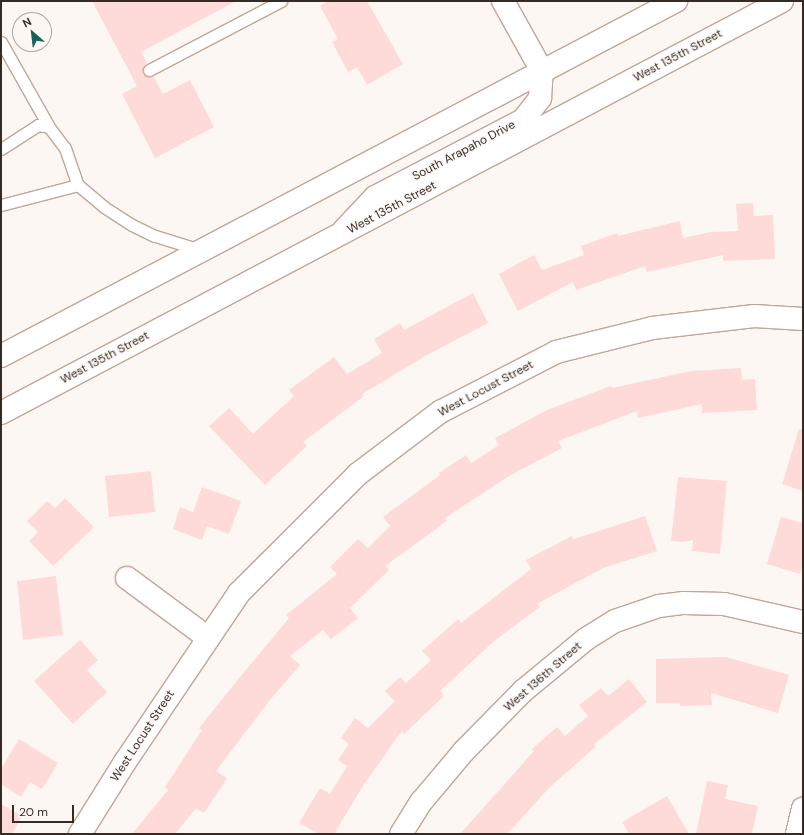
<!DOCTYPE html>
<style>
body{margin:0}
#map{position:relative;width:804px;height:835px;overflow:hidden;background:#fdf7f4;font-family:"DM Sans",sans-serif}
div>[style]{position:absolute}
.building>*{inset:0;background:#fedad8}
.roads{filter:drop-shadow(1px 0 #c3a598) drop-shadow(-1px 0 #c3a598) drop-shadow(0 1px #c3a598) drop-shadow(0 -1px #c3a598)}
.service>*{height:11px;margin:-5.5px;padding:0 5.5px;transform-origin:5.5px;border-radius:5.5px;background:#fff}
.minor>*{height:22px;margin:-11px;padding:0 11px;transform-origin:11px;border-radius:11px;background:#fff}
.primary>*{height:22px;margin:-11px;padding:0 11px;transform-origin:11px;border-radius:11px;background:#fff}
span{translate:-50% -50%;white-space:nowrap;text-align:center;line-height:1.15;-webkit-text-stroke:3px #fdf7f4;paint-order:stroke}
.street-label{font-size:12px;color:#362a25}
.frame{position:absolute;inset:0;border:2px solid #362a25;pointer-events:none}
.north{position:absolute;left:12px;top:12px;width:40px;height:40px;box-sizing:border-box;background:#fdf7f4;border:1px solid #ada5a1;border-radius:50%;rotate:332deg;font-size:11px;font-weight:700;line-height:16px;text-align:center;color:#362a25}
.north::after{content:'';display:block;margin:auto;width:14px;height:18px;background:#176259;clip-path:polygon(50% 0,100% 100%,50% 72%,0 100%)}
.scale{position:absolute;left:12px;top:805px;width:62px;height:18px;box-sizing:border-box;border:2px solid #362a25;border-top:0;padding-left:5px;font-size:12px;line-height:14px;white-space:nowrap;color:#362a25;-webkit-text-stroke:3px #fdf7f4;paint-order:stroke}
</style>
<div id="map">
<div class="building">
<i style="clip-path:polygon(92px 1px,236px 1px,141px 52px,147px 63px,143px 67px,143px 74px,148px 77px,153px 76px,163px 94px,190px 80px,214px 127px,155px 158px,122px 94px,137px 86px)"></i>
<i style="clip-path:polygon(328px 1px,367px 1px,403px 64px,367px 85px,357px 67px,348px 72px,332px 42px,338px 39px,320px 6px)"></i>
<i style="clip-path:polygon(753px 203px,754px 216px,773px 215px,775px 259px,723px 261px,723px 255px,647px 272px,645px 266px,576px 290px,573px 282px,518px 311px,499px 274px,534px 255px,542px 270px,584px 255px,581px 246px,617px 233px,618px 236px,680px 221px,683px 238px,711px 232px,738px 231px,736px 204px)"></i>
<i style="clip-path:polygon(473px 293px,488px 323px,427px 355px,362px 394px,364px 396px,303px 442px,307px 446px,265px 485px,209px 426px,229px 408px,253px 434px,294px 396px,289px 390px,334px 357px,347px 374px,382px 353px,374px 339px,400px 323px,404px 330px)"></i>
<i style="clip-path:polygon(741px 368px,742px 380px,755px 379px,757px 410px,702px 413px,702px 404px,638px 418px,637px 411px,558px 441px,562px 448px,509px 476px,445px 518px,447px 521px,385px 566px,389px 570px,350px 608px,358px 618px,331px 639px,323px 630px,290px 656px,300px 665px,270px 700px,216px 771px,227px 778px,204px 813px,196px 808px,175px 834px,132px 834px,168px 790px,165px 787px,202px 730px,199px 728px,235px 683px,289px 618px,286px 615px,337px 574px,330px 567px,358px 539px,368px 548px,390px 526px,383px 517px,440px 475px,439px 473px,466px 455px,471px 463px,499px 445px,495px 438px,547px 410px,611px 386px,612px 388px,691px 371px)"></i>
<i style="clip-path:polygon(799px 429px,803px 429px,803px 491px,782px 484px)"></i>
<i style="clip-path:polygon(151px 471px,155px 512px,109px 517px,105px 476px)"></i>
<i style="clip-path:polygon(678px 477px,727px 481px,720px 554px,692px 551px,693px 540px,684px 542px,671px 541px)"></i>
<i style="clip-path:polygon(202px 487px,241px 501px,229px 534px,207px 526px,202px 540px,173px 529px,180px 507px,193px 512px)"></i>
<i style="clip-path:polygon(65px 498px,94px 527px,53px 566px,29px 541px,38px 532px,27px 521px,47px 501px,55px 508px)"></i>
<i style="clip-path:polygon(645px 516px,657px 551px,603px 568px,537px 604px,540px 607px,493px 642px,440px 691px,444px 696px,404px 734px,402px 731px,364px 784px,334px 834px,318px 834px,299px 823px,320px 788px,330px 794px,347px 766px,338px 760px,349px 744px,341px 738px,355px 718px,368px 728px,395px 701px,385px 691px,400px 677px,406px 683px,431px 660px,422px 651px,458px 619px,461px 623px,531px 569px,526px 560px,572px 536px,574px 539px)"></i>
<i style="clip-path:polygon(781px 517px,803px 523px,803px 562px,800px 574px,767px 564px)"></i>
<i style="clip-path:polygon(56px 576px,63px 635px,23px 640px,17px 581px)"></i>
<i style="clip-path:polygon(80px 640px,98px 660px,87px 670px,107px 692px,73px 724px,34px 681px)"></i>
<i style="clip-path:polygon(726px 657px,789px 675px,778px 713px,711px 693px,712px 705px,680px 706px,680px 703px,656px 703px,656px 659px)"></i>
<i style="clip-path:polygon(629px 679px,647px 702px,594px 744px,596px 746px,548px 789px,507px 834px,460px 834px,534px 751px,532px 749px,557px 727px,565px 736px,588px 716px,579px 705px,601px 688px,608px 696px)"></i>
<i style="clip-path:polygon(19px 739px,58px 763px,42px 789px,30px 782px,21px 797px,1px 784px,1px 769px)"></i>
<i style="clip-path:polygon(707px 781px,728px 785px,725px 799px,758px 806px,752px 834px,696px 834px)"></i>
<i style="clip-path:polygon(667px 796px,689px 834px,629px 834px,622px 822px)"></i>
<i style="clip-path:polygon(1px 804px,22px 816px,12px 834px,1px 834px)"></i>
</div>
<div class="roads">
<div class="service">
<i style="left:1px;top:42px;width:98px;rotate:60.5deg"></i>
<i style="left:149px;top:70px;width:149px;rotate:-27.6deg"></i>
<i style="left:1px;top:149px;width:44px;rotate:-33deg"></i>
<i style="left:38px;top:125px;width:11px;rotate:10deg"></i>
<i style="left:49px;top:127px;width:26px;rotate:53deg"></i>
<i style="left:65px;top:148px;width:39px;rotate:71deg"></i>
<i style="left:1px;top:205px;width:80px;rotate:-14.6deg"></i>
<i style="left:78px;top:185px;width:34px;rotate:40deg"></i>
<i style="left:104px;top:207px;width:33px;rotate:33deg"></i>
<i style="left:132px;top:225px;width:25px;rotate:26deg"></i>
<i style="left:155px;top:236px;width:47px;rotate:17.3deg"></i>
</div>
<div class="minor">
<i style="left:344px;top:230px;width:45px;rotate:-46.8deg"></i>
<i style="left:375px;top:197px;width:167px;rotate:-27.5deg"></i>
<i style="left:523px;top:120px;width:28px;rotate:-52deg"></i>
<i style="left:540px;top:98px;width:27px;rotate:-86deg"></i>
<i style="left:542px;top:71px;width:80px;rotate:-119.1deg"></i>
<i style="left:127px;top:578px;width:101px;rotate:36.5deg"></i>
<i style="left:80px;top:834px;width:85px;rotate:-58deg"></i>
<i style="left:125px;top:762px;width:204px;rotate:-56deg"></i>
<i style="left:239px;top:593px;width:168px;rotate:-45deg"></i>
<i style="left:358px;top:474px;width:103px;rotate:-37.1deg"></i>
<i style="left:440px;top:412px;width:131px;rotate:-27.3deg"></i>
<i style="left:556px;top:352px;width:99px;rotate:-14deg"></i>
<i style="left:652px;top:328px;width:103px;rotate:-6.7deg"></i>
<i style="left:754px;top:316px;width:49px;rotate:3.5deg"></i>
<i style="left:401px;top:834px;width:39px;rotate:-58deg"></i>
<i style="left:422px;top:801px;width:65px;rotate:-50deg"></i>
<i style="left:464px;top:751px;width:84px;rotate:-45.5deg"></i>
<i style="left:523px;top:691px;width:82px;rotate:-39.5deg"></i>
<i style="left:586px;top:639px;width:34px;rotate:-32deg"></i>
<i style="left:615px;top:621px;width:46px;rotate:-18.8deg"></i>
<i style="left:659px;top:606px;width:25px;rotate:-7deg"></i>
<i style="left:684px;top:603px;width:40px;rotate:1.4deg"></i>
<i style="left:724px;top:604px;width:81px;rotate:12.8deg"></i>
<i style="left:797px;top:834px;width:26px;rotate:-77deg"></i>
</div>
<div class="primary">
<i style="left:1px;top:356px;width:763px;rotate:-27.74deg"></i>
<i style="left:1px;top:413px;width:883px;rotate:-27.81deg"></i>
</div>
</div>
<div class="street-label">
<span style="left:678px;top:56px;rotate:-28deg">West 135th Street</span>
<span style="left:464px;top:151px;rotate:-28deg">South Arapaho Drive</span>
<span style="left:392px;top:208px;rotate:-28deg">West 135th Street</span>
<span style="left:105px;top:358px;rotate:-28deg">West 135th Street</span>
<span style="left:486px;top:389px;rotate:-28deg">West Locust Street</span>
<span style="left:543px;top:677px;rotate:-41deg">West 136th Street</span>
<span style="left:143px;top:736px;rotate:-57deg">West Locust Street</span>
</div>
<div class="frame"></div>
<div class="north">N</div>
<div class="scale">20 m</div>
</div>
